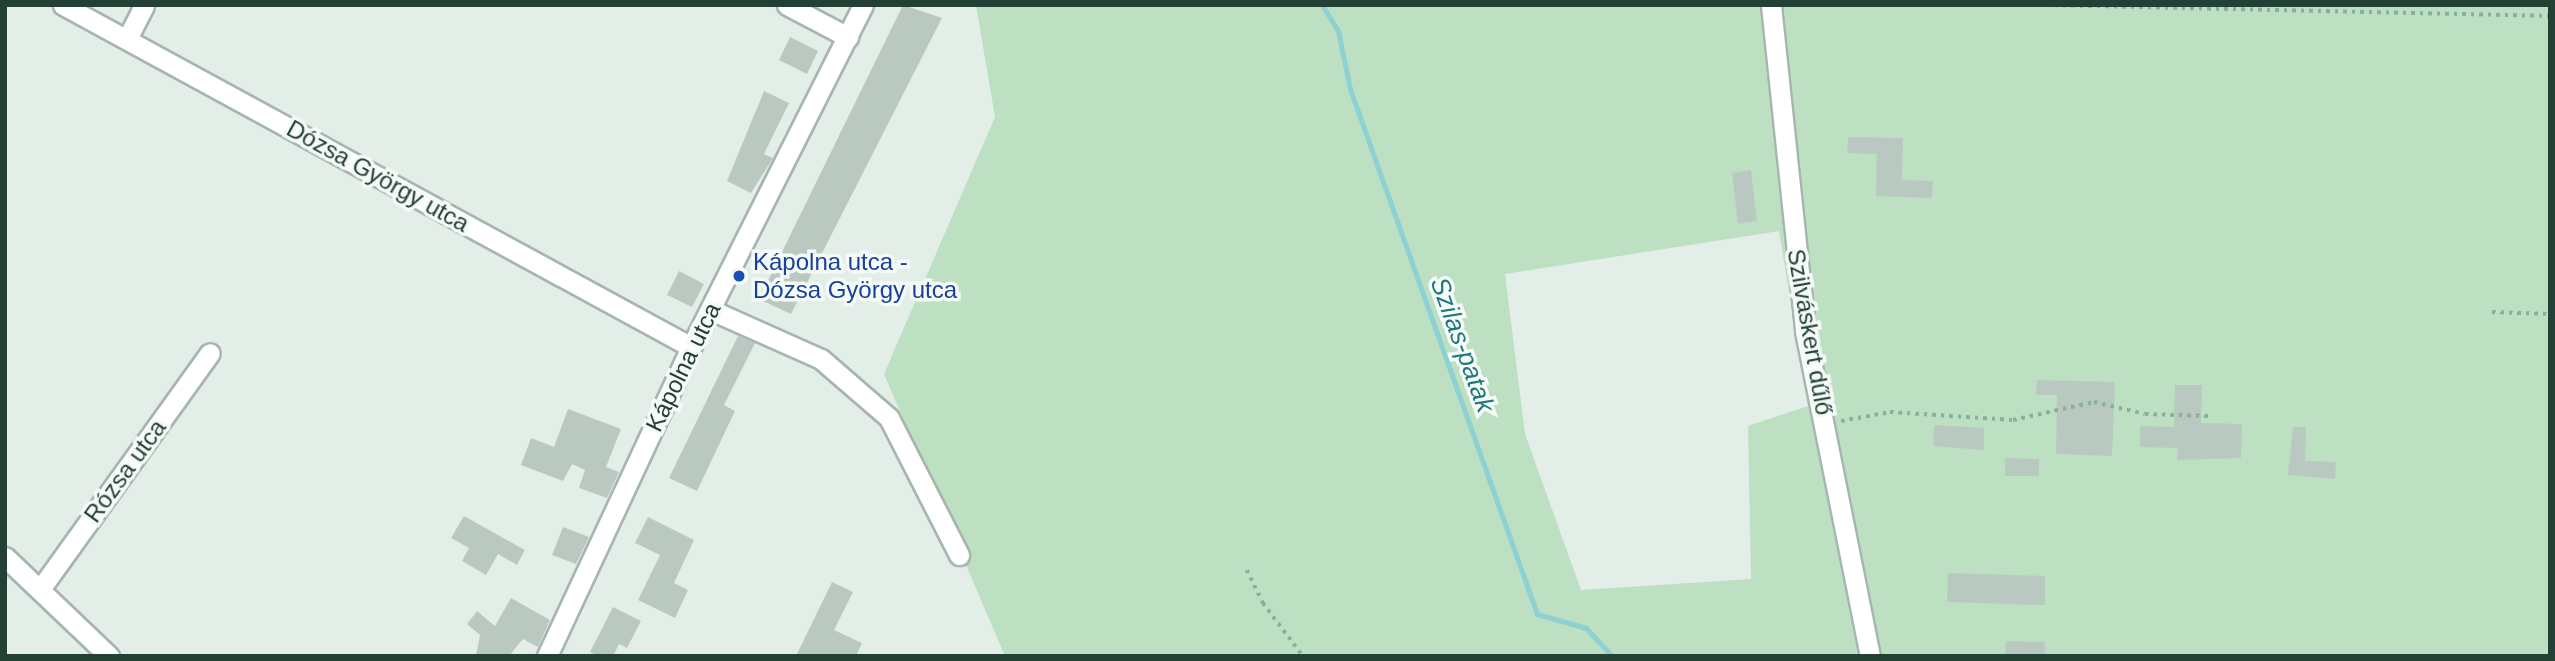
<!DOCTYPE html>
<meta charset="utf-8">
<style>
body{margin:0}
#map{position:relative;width:2555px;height:661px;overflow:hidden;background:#e4eee8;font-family:Helvetica,sans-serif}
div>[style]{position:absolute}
.green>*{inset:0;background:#bddfc2}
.stream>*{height:5px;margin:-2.5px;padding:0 2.5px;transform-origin:2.5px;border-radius:2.5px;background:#8dd1d2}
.building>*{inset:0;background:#b9c9c1}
.path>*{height:3.5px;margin-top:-1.75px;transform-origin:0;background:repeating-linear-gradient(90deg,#85b19e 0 3.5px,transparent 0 8.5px)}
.roads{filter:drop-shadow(2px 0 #a6b6ae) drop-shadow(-2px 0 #a6b6ae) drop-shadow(0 2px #a6b6ae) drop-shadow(0 -2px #a6b6ae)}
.minor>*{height:19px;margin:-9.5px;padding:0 9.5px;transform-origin:9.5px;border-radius:9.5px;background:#fff}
.dots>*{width:19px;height:19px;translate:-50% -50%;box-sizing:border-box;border:4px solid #f5faf7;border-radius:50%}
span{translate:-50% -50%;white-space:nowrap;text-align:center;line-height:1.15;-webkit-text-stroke:7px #f5faf7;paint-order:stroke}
.street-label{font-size:24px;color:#234034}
.transit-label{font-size:24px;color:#164399}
.left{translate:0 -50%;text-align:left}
.water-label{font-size:26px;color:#1d797c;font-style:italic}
.frame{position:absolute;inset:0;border:7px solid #234034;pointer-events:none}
</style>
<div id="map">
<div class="green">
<i style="clip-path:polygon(evenodd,976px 5px,2550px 5px,2550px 656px,1005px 656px,884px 374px,995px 117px,976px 5px,1779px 231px,1808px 406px,1748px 426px,1751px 579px,1581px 590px,1525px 434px,1505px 274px,1779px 231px)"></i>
</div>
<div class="stream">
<i style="left:1322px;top:5px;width:31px;rotate:58deg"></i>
<i style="left:1338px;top:31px;width:59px;rotate:78.3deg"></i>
<i style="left:1350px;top:89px;width:557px;rotate:70.39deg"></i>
<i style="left:1537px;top:614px;width:51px;rotate:15.9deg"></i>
<i style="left:1586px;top:628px;width:38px;rotate:47deg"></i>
</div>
<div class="building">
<i style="clip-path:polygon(903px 5px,942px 18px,791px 314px,759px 299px)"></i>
<i style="clip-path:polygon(790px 37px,818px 51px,807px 74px,779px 60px)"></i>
<i style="clip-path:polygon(764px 91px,789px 103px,764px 154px,773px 158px,751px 193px,727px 181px)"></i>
<i style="clip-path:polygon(1848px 137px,1903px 138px,1902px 180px,1933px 181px,1932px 198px,1876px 196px,1877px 154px,1847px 153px)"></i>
<i style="clip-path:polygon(1751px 170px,1757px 221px,1738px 224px,1732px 173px)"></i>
<i style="clip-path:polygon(679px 271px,704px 284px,692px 307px,667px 295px)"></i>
<i style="clip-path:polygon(738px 336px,755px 343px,724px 405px,735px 411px,697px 491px,669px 478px)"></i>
<i style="clip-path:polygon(2037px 380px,2115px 382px,2112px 456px,2056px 454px,2057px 395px,2036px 395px)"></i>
<i style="clip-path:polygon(2175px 385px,2202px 385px,2201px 423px,2242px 424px,2241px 458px,2177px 460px,2178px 448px,2140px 447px,2140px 426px,2174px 427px)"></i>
<i style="clip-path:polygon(568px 409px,621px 429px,606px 467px,619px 472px,607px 498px,579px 488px,585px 470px,572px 464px,563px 481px,521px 465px,531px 438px,554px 447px)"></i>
<i style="clip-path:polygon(1934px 425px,1984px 428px,1984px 450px,1933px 446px)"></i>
<i style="clip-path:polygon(2293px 427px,2306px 427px,2305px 461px,2336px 462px,2335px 479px,2288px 475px)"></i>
<i style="clip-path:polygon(2005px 458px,2039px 459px,2039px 476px,2005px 476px)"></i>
<i style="clip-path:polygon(464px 516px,525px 550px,517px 565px,498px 554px,486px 575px,462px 561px,469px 548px,451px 538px)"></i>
<i style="clip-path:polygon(648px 517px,694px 540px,674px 583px,688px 590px,675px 618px,638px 600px,660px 555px,635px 543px)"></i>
<i style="clip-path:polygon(563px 527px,589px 537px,576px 564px,552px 555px)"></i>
<i style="clip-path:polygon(1948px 573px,2045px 576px,2045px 605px,1947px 602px)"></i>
<i style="clip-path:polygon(832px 582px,853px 592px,834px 630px,862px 643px,856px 656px,796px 656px)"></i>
<i style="clip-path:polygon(511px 598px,550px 620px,538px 647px,523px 639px,509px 656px,476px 656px,480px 635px,467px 624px,477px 611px,495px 626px)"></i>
<i style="clip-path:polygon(613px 607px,641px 621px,627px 648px,619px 644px,613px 656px,599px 656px,590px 652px)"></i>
<i style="clip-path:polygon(2006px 641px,2045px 642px,2045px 656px,2005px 656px)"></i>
</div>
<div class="path">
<i style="left:2046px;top:5px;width:504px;rotate:1.25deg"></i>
<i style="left:2492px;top:312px;width:58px;rotate:2deg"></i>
<i style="left:1841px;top:421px;width:50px;rotate:-10.4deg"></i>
<i style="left:1890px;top:412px;width:123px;rotate:3.7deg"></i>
<i style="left:2013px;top:420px;width:83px;rotate:-12.5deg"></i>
<i style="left:2094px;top:402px;width:52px;rotate:13.2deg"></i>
<i style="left:2145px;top:414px;width:64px;rotate:1.8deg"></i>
<i style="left:1247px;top:570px;width:37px;rotate:64deg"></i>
<i style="left:1263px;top:603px;width:66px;rotate:53deg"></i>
</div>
<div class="roads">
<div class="minor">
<i style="left:63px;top:5px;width:715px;rotate:28.57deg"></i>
<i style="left:787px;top:5px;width:69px;rotate:27.7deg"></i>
<i style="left:1771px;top:5px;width:328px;rotate:84deg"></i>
<i style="left:1805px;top:331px;width:331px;rotate:78.7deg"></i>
<i style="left:127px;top:39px;width:38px;rotate:-63deg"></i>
<i style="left:711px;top:310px;width:120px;rotate:24deg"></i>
<i style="left:821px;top:359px;width:90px;rotate:40.9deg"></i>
<i style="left:889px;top:418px;width:154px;rotate:62.9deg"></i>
<i style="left:5px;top:557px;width:144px;rotate:43.6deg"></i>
<i style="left:41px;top:588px;width:289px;rotate:-54.3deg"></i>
<i style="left:547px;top:656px;width:341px;rotate:-65deg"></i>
<i style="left:691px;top:347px;width:383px;rotate:-63.3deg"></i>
</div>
</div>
<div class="dots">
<i style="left:739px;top:276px;background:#1a4fb4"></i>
</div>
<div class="street-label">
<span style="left:378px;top:176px;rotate:29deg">Dózsa György utca</span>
<span style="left:1810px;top:332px;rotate:80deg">Szilváskert dűlő</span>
<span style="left:683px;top:367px;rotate:-64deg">Kápolna utca</span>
<span style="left:125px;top:471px;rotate:-54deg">Rózsa utca</span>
</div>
<div class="transit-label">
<span class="left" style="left:753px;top:276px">Kápolna utca -<br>Dózsa György utca</span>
</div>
<div class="water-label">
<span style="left:1462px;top:345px;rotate:70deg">Szilas-patak</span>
</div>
<div class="frame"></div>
</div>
